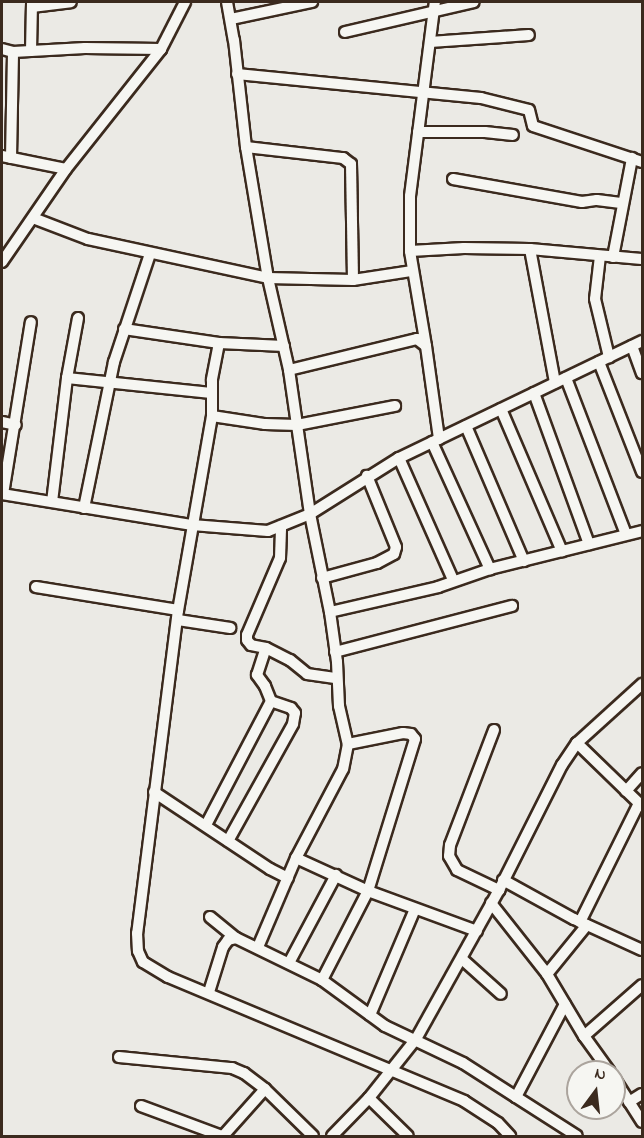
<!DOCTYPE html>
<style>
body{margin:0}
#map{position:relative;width:644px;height:1138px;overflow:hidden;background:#ebeae5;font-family:"Indie Flower",sans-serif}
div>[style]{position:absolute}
.roads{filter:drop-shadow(2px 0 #3b2a1e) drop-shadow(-2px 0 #3b2a1e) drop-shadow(0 2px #3b2a1e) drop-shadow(0 -2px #3b2a1e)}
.minor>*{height:10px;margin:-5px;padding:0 5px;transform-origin:5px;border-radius:5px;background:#f6f6f2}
span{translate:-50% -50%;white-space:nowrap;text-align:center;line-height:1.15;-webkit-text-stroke:4.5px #f6f6f2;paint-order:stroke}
.frame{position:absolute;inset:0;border:3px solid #3b2a1e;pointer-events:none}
.north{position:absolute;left:566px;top:1060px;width:60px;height:60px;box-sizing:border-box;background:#f6f6f2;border:2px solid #aba49d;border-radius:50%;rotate:15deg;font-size:16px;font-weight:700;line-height:24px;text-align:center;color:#3b2a1e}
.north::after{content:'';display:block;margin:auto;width:21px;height:27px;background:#3b2a1e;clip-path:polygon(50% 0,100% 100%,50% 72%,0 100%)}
</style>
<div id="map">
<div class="roads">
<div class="minor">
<i style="left:227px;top:2px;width:39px;rotate:80deg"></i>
<i style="left:234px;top:40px;width:108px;rotate:83.6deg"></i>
<i style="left:246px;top:147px;width:133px;rotate:80.5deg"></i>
<i style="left:268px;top:278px;width:94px;rotate:77.1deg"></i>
<i style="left:289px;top:370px;width:146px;rotate:81.7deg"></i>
<i style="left:310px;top:514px;width:100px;rotate:78.5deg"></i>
<i style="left:330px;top:612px;width:50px;rotate:82deg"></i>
<i style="left:337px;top:662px;width:44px;rotate:87.4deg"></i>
<i style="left:339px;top:706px;width:39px;rotate:77deg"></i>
<i style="left:348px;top:744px;width:25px;rotate:101deg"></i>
<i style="left:343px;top:769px;width:101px;rotate:117.8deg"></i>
<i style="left:296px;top:858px;width:97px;rotate:113.1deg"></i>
<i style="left:32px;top:7px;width:39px;rotate:-7deg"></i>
<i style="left:231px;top:19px;width:83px;rotate:-11.9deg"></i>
<i style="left:345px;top:32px;width:132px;rotate:-13.1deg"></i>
<i style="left:430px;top:42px;width:99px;rotate:-4deg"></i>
<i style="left:2px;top:49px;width:11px;rotate:15deg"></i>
<i style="left:13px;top:52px;width:72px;rotate:-3.2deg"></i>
<i style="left:85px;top:48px;width:76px;rotate:0.8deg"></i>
<i style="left:31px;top:51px;width:49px;rotate:-88.8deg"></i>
<i style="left:237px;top:74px;width:245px;rotate:5.6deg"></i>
<i style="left:481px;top:98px;width:49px;rotate:14deg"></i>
<i style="left:529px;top:110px;width:16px;rotate:76deg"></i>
<i style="left:533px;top:126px;width:115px;rotate:18.3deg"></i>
<i style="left:418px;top:132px;width:67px"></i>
<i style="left:485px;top:132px;width:28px;rotate:6deg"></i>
<i style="left:246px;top:147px;width:98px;rotate:6.5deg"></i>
<i style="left:343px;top:158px;width:10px;rotate:37deg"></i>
<i style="left:351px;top:164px;width:116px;rotate:89deg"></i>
<i style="left:2px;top:156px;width:65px;rotate:11.5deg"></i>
<i style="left:11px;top:158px;width:106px;rotate:-88.9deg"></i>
<i style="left:453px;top:179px;width:131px;rotate:10.1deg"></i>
<i style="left:582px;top:202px;width:15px;rotate:-8deg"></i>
<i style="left:597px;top:200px;width:26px;rotate:7deg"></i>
<i style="left:33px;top:218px;width:59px;rotate:20.9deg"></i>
<i style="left:88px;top:239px;width:184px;rotate:12.2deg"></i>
<i style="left:268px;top:278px;width:85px;rotate:1.3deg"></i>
<i style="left:353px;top:280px;width:60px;rotate:-8.7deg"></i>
<i style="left:530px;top:249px;width:136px;rotate:79.4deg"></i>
<i style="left:410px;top:251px;width:54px;rotate:-3.2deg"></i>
<i style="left:464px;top:248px;width:66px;rotate:0.9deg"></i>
<i style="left:530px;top:249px;width:112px;rotate:5.1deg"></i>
<i style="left:600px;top:256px;width:43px;rotate:96.6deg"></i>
<i style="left:595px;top:299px;width:60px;rotate:76.4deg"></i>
<i style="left:613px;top:257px;width:101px;rotate:-79.1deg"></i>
<i style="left:2px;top:262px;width:113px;rotate:-55.5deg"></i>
<i style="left:66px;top:169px;width:153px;rotate:-51.6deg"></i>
<i style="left:161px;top:49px;width:53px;rotate:-62.9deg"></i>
<i style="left:124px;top:329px;width:96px;rotate:8.4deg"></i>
<i style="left:219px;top:343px;width:65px;rotate:2.6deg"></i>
<i style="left:219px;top:343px;width:38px;rotate:101deg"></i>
<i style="left:212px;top:380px;width:36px;rotate:90deg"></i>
<i style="left:212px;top:416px;width:54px;rotate:8.6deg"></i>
<i style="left:265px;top:424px;width:32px;rotate:2deg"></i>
<i style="left:297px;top:425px;width:100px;rotate:-11deg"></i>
<i style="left:426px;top:346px;width:96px;rotate:-99.6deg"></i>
<i style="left:410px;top:251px;width:55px;rotate:-90deg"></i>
<i style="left:410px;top:196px;width:196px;rotate:-82.7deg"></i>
<i style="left:632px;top:346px;width:29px;rotate:70deg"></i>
<i style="left:599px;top:362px;width:118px;rotate:68.6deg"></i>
<i style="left:289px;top:370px;width:132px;rotate:-13.6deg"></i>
<i style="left:417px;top:339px;width:11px;rotate:38deg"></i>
<i style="left:426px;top:346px;width:94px;rotate:82deg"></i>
<i style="left:67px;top:378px;width:145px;rotate:5.9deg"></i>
<i style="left:566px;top:378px;width:167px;rotate:69deg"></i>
<i style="left:534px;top:393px;width:161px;rotate:70deg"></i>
<i style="left:501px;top:409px;width:155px;rotate:66.8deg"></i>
<i style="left:212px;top:416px;width:197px;rotate:99.9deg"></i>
<i style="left:178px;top:610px;width:326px;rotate:97.2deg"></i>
<i style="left:137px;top:933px;width:18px;rotate:87deg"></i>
<i style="left:138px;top:951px;width:12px;rotate:66deg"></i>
<i style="left:143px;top:962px;width:29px;rotate:31deg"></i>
<i style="left:168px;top:977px;width:321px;rotate:22.7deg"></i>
<i style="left:464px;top:1101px;width:40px;rotate:32.9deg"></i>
<i style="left:498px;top:1123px;width:18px;rotate:47deg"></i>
<i style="left:2px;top:422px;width:14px;rotate:12deg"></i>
<i style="left:466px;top:426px;width:147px;rotate:66.8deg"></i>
<i style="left:432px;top:442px;width:140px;rotate:65.5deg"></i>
<i style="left:399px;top:458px;width:133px;rotate:66.1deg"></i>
<i style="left:2px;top:494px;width:193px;rotate:9.3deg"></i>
<i style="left:192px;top:525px;width:76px;rotate:4.5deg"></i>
<i style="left:268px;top:531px;width:45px;rotate:-22deg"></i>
<i style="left:310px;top:514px;width:105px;rotate:-32.2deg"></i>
<i style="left:399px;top:458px;width:270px;rotate:-25.7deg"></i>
<i style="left:3px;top:494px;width:174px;rotate:-80.8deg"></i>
<i style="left:52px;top:502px;width:125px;rotate:-83.1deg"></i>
<i style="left:67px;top:378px;width:61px;rotate:-79.6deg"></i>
<i style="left:84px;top:508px;width:149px;rotate:-78.4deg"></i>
<i style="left:114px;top:362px;width:114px;rotate:-71.6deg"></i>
<i style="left:322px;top:578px;width:57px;rotate:-15.3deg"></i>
<i style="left:377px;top:563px;width:19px;rotate:-28deg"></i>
<i style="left:394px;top:554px;width:7px;rotate:-74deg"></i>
<i style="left:396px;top:547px;width:77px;rotate:-112.2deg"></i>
<i style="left:36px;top:587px;width:144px;rotate:9.2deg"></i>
<i style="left:330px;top:612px;width:111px;rotate:-13deg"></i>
<i style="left:438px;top:587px;width:55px;rotate:-19.1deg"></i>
<i style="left:490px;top:569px;width:157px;rotate:-14deg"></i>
<i style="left:178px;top:620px;width:53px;rotate:8.7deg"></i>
<i style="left:266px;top:648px;width:15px;rotate:-169deg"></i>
<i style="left:251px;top:645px;width:6px;rotate:-129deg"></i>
<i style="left:247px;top:640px;width:5px;rotate:-90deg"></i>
<i style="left:247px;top:635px;width:84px;rotate:-66.8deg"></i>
<i style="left:280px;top:558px;width:32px;rotate:-88deg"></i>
<i style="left:335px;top:652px;width:183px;rotate:-14.6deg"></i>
<i style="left:494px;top:730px;width:123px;rotate:110.9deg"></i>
<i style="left:450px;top:845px;width:11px;rotate:95deg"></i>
<i style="left:449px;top:856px;width:16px;rotate:60deg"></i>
<i style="left:457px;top:870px;width:47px;rotate:25.5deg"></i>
<i style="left:577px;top:743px;width:91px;rotate:44.1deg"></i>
<i style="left:626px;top:791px;width:24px;rotate:-48deg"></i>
<i style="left:154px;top:792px;width:139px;rotate:33.6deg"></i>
<i style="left:270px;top:869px;width:20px;rotate:27deg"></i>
<i style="left:206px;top:825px;width:140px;rotate:-62.3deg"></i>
<i style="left:271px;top:701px;width:16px;rotate:-112deg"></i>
<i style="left:265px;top:686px;width:14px;rotate:-126deg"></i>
<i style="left:257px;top:675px;width:28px;rotate:-72deg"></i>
<i style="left:266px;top:648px;width:27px;rotate:27deg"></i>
<i style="left:290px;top:660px;width:22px;rotate:39deg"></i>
<i style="left:307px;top:674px;width:30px;rotate:8deg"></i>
<i style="left:228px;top:841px;width:134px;rotate:-60.9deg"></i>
<i style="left:293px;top:724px;width:11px;rotate:-80deg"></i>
<i style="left:295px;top:713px;width:6px;rotate:-129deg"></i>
<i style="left:291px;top:708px;width:21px;rotate:-161deg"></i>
<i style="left:296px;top:858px;width:79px;rotate:24.6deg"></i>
<i style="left:368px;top:891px;width:116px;rotate:20.2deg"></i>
<i style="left:503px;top:880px;width:81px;rotate:28.8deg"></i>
<i style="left:574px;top:919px;width:75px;rotate:24.5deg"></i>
<i style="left:491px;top:903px;width:90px;rotate:51.7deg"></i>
<i style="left:547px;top:974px;width:72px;rotate:59.2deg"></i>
<i style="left:584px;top:1036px;width:44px;rotate:54.2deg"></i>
<i style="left:210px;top:917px;width:33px;rotate:39deg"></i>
<i style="left:580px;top:922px;width:133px;rotate:-63.6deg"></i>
<i style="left:462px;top:959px;width:52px;rotate:41.9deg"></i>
<i style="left:289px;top:963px;width:100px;rotate:-61.9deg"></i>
<i style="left:547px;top:974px;width:63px;rotate:-50.8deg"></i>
<i style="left:322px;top:980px;width:100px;rotate:-62.7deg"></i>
<i style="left:368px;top:891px;width:159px;rotate:-72.8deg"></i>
<i style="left:415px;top:739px;width:6px;rotate:-129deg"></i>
<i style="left:411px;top:734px;width:8px;rotate:-173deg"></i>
<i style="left:403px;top:733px;width:56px;rotate:168.7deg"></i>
<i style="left:209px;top:992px;width:47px;rotate:-72.7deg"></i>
<i style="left:223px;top:947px;width:9px;rotate:-54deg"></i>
<i style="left:228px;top:940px;width:8px;rotate:-14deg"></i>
<i style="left:236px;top:938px;width:96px;rotate:26deg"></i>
<i style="left:322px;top:980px;width:78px;rotate:36.1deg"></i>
<i style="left:385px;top:1026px;width:86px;rotate:25.4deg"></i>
<i style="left:463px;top:1063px;width:63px;rotate:32.7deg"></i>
<i style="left:516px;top:1097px;width:105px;rotate:-62.2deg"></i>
<i style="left:370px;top:1015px;width:115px;rotate:-67deg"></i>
<i style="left:584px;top:1036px;width:77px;rotate:-41.3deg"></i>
<i style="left:119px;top:1057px;width:114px;rotate:5.6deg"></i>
<i style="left:232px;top:1068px;width:13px;rotate:23deg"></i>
<i style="left:244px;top:1073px;width:26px;rotate:37deg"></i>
<i style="left:265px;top:1089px;width:67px;rotate:44.4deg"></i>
<i style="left:614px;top:1078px;width:52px;rotate:57.5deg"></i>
<i style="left:516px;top:1097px;width:72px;rotate:32.6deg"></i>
<i style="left:369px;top:1098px;width:54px;rotate:44.3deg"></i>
<i style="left:629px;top:1102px;width:15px;rotate:-32deg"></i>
<i style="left:141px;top:1106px;width:86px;rotate:20.3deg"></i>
<i style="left:223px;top:1136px;width:63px;rotate:-48.2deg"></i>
<i style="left:332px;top:1136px;width:53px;rotate:-45.8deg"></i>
<i style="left:369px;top:1098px;width:75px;rotate:-51.5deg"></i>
<i style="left:416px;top:1039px;width:171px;rotate:-60.9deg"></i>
<i style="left:499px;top:890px;width:140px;rotate:-63.3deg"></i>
<i style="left:562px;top:765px;width:27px;rotate:-56deg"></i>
<i style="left:577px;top:743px;width:88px;rotate:-42.2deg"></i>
</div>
</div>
<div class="frame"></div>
<div class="north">N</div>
</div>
